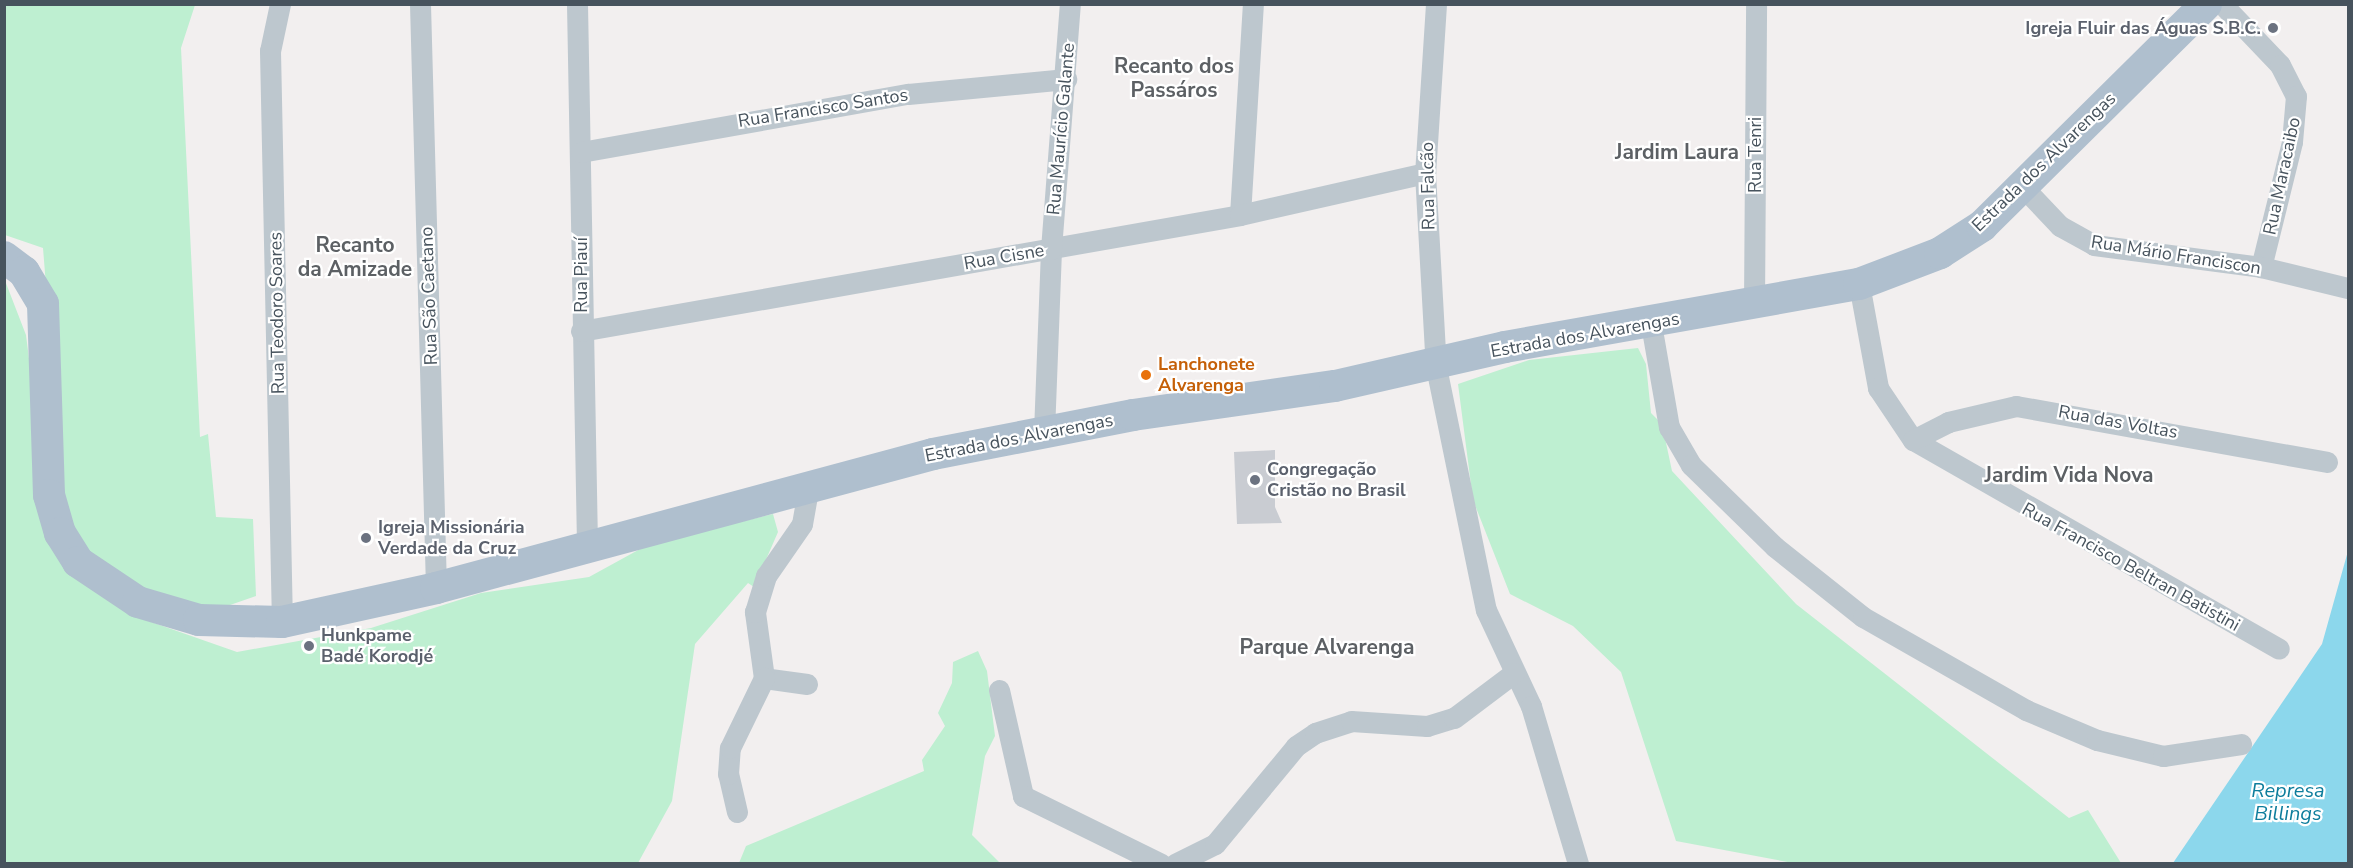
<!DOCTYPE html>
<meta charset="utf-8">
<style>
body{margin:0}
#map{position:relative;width:2353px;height:868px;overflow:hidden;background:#f2efef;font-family:"Nunito Sans",sans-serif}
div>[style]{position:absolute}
.green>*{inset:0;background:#beefd1}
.water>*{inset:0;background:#8cd7ec}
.building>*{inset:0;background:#c9ccd2}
.street>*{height:21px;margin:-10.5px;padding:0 10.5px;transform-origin:10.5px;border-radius:10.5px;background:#bdc7ce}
.primary>*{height:32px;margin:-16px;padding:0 16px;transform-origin:16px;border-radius:16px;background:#afbfce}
.dots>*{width:16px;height:16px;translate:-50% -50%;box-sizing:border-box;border:3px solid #fff;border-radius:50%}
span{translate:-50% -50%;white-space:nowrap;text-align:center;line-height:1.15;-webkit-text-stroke:4.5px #fff;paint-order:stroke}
.worship-label{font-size:18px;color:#5b616d;font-weight:700}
.right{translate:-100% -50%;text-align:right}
.left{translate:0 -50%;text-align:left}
.street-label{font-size:18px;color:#47535d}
.food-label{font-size:18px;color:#c56008;font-weight:700}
.water-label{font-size:20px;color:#0d7d9c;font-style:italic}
.quarter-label{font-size:21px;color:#5c6064;font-weight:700}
.frame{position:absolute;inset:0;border:6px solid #47535d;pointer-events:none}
</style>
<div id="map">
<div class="green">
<i style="clip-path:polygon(4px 5px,195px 5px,181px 48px,200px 437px,208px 434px,216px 517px,253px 519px,256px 596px,207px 613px,167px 601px,100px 568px,75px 533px,63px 498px,43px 248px,5px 235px)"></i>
<i style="clip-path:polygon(4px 278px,26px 335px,53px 548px,137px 617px,237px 652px,371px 628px,481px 593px,589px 577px,651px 543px,773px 514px,778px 532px,754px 587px,748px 583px,695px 644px,672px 801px,638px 863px,5px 863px)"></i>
<i style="clip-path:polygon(1638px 348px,1646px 364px,1651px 413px,1662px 424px,1672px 471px,1796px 604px,2069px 818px,2088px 810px,2121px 863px,1793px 863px,1676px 841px,1621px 672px,1573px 626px,1510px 594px,1473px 500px,1458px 384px,1529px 360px)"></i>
<i style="clip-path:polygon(978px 651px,987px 671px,995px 736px,985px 756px,972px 835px,1000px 863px,739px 863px,746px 846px,924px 771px,922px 760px,945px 726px,938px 713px,952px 683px,953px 662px)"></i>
</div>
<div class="water">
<i style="clip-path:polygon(2348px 551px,2348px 863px,2173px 863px,2322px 644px)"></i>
</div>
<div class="building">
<i style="clip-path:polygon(1275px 450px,1275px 507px,1282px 523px,1237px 524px,1234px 452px)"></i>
</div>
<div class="street">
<i style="left:280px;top:4px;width:48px;rotate:102deg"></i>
<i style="left:270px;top:51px;width:571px;rotate:88.8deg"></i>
<i style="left:420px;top:4px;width:584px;rotate:88.43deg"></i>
<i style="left:577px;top:4px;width:541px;rotate:88.94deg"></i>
<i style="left:1436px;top:4px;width:169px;rotate:93.7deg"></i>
<i style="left:1425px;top:173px;width:194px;rotate:86.8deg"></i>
<i style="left:1436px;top:367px;width:248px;rotate:78.4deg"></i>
<i style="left:1486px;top:610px;width:106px;rotate:64.9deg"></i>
<i style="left:1531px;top:706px;width:165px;rotate:73.4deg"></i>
<i style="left:2222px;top:4px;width:84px;rotate:46.4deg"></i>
<i style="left:2280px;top:65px;width:35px;rotate:63deg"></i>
<i style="left:2296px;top:96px;width:46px;rotate:95deg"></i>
<i style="left:2292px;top:142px;width:129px;rotate:103.9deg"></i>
<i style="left:581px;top:152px;width:332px;rotate:-10.1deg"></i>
<i style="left:908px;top:94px;width:159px;rotate:-5.4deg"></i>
<i style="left:2023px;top:187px;width:54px;rotate:46.5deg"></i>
<i style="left:2060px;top:226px;width:39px;rotate:29deg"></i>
<i style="left:2094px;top:245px;width:168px;rotate:7.5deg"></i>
<i style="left:2261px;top:267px;width:89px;rotate:13.6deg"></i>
<i style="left:1240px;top:215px;width:211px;rotate:-86.5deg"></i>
<i style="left:1859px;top:284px;width:106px;rotate:79.6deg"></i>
<i style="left:1878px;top:388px;width:63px;rotate:56.1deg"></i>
<i style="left:1913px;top:440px;width:421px;rotate:29.7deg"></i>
<i style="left:1754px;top:305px;width:301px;rotate:-89.6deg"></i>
<i style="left:1651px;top:324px;width:105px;rotate:80.1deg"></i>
<i style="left:1669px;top:427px;width:44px;rotate:59.9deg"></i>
<i style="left:1691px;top:465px;width:117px;rotate:44.3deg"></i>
<i style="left:1775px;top:547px;width:112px;rotate:38.5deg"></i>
<i style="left:1863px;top:617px;width:188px;rotate:29.7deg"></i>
<i style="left:2026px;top:710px;width:77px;rotate:22.9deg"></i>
<i style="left:2097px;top:740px;width:68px;rotate:13.6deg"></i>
<i style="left:2163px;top:756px;width:79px;rotate:-8.7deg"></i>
<i style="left:581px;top:331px;width:669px;rotate:-9.98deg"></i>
<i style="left:1240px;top:215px;width:190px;rotate:-12.8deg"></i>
<i style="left:1044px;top:432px;width:183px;rotate:-87.8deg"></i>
<i style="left:1051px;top:249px;width:246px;rotate:-85.6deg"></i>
<i style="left:1913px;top:440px;width:39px;rotate:-27deg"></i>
<i style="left:1948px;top:422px;width:70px;rotate:-13.2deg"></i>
<i style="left:2016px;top:406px;width:316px;rotate:10.2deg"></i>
<i style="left:807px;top:684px;width:43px;rotate:-172.1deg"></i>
<i style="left:764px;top:678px;width:67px;rotate:-97.8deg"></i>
<i style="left:755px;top:612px;width:38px;rotate:-73deg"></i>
<i style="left:766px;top:576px;width:63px;rotate:-55.3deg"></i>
<i style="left:802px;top:524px;width:40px;rotate:-80deg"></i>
<i style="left:999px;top:690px;width:109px;rotate:77.2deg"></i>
<i style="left:1023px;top:796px;width:154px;rotate:26.2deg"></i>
<i style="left:737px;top:812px;width:39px;rotate:-103deg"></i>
<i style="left:728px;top:774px;width:26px;rotate:-86deg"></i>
<i style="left:730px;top:748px;width:78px;rotate:-64.1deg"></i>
<i style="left:1175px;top:864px;width:45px;rotate:-26.6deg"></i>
<i style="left:1215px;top:844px;width:127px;rotate:-50.4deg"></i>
<i style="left:1296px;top:746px;width:23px;rotate:-34deg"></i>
<i style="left:1315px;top:733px;width:38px;rotate:-18deg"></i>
<i style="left:1351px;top:721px;width:76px;rotate:3.8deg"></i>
<i style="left:1427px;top:726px;width:28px;rotate:-17deg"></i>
<i style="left:1454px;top:718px;width:75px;rotate:-36.9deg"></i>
</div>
<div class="primary">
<i style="left:4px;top:257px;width:25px;rotate:37deg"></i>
<i style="left:24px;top:272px;width:37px;rotate:59deg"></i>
<i style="left:43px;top:304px;width:191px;rotate:88.2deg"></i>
<i style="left:49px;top:495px;width:40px;rotate:74deg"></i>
<i style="left:60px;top:533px;width:34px;rotate:58deg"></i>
<i style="left:78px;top:562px;width:72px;rotate:33.7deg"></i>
<i style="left:138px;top:602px;width:64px;rotate:16.4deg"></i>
<i style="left:199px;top:620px;width:83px;rotate:1.4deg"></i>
<i style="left:282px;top:622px;width:158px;rotate:-12.4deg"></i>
<i style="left:436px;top:588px;width:515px;rotate:-15.09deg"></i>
<i style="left:933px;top:454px;width:204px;rotate:-11deg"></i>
<i style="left:1133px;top:415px;width:204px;rotate:-8.2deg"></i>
<i style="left:1335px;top:386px;width:174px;rotate:-12.9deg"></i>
<i style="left:1505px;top:347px;width:360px;rotate:-10.1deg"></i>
<i style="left:1859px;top:284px;width:87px;rotate:-20.9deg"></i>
<i style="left:1940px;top:253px;width:50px;rotate:-32.7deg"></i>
<i style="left:1982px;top:226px;width:315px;rotate:-44.7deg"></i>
</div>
<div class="dots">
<i style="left:2273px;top:28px;background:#6b7280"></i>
<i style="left:1146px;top:375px;background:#e8710a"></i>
<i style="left:1255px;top:480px;background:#6b7280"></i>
<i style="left:366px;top:538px;background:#6b7280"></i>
<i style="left:309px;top:646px;background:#6b7280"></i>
</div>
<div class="worship-label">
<span class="right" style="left:2261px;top:28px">Igreja Fluir das Águas S.B.C.</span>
<span class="left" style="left:1267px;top:480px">Congregação<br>Cristão no Brasil</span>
<span class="left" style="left:378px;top:538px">Igreja Missionária<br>Verdade da Cruz</span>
<span class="left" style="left:321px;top:646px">Hunkpame<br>Badé Korodjé</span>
</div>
<div class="street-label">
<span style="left:823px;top:108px;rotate:-9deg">Rua Francisco Santos</span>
<span style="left:1061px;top:129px;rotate:-85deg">Rua Maurício Galante</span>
<span style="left:1755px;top:155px;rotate:-90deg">Rua Tenri</span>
<span style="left:2044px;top:162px;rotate:-44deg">Estrada dos Alvarengas</span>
<span style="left:2282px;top:176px;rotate:-78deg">Rua Maracaibo</span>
<span style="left:1428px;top:186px;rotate:-91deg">Rua Falcão</span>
<span style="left:2176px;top:255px;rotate:9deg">Rua Mário Franciscon</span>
<span style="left:1004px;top:257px;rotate:-10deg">Rua Cisne</span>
<span style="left:581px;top:275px;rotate:-90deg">Rua Piauí</span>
<span style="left:429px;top:296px;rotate:-92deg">Rua São Caetano</span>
<span style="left:277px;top:313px;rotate:-91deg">Rua Teodoro Soares</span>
<span style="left:1585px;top:335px;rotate:-10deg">Estrada dos Alvarengas</span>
<span style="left:2118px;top:422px;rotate:10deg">Rua das Voltas</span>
<span style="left:1019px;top:438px;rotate:-11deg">Estrada dos Alvarengas</span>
<span style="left:2131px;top:567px;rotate:29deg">Rua Francisco Beltran Batistini</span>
</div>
<div class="food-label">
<span class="left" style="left:1158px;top:375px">Lanchonete<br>Alvarenga</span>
</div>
<div class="water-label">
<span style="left:2288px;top:802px">Represa<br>Billings</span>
</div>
<div class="quarter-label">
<span style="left:1174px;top:78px">Recanto dos<br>Passáros</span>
<span style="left:1677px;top:152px">Jardim Laura</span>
<span style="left:355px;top:257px">Recanto<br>da Amizade</span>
<span style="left:2069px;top:475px">Jardim Vida Nova</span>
<span style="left:1327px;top:647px">Parque Alvarenga</span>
</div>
<div class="frame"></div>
</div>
